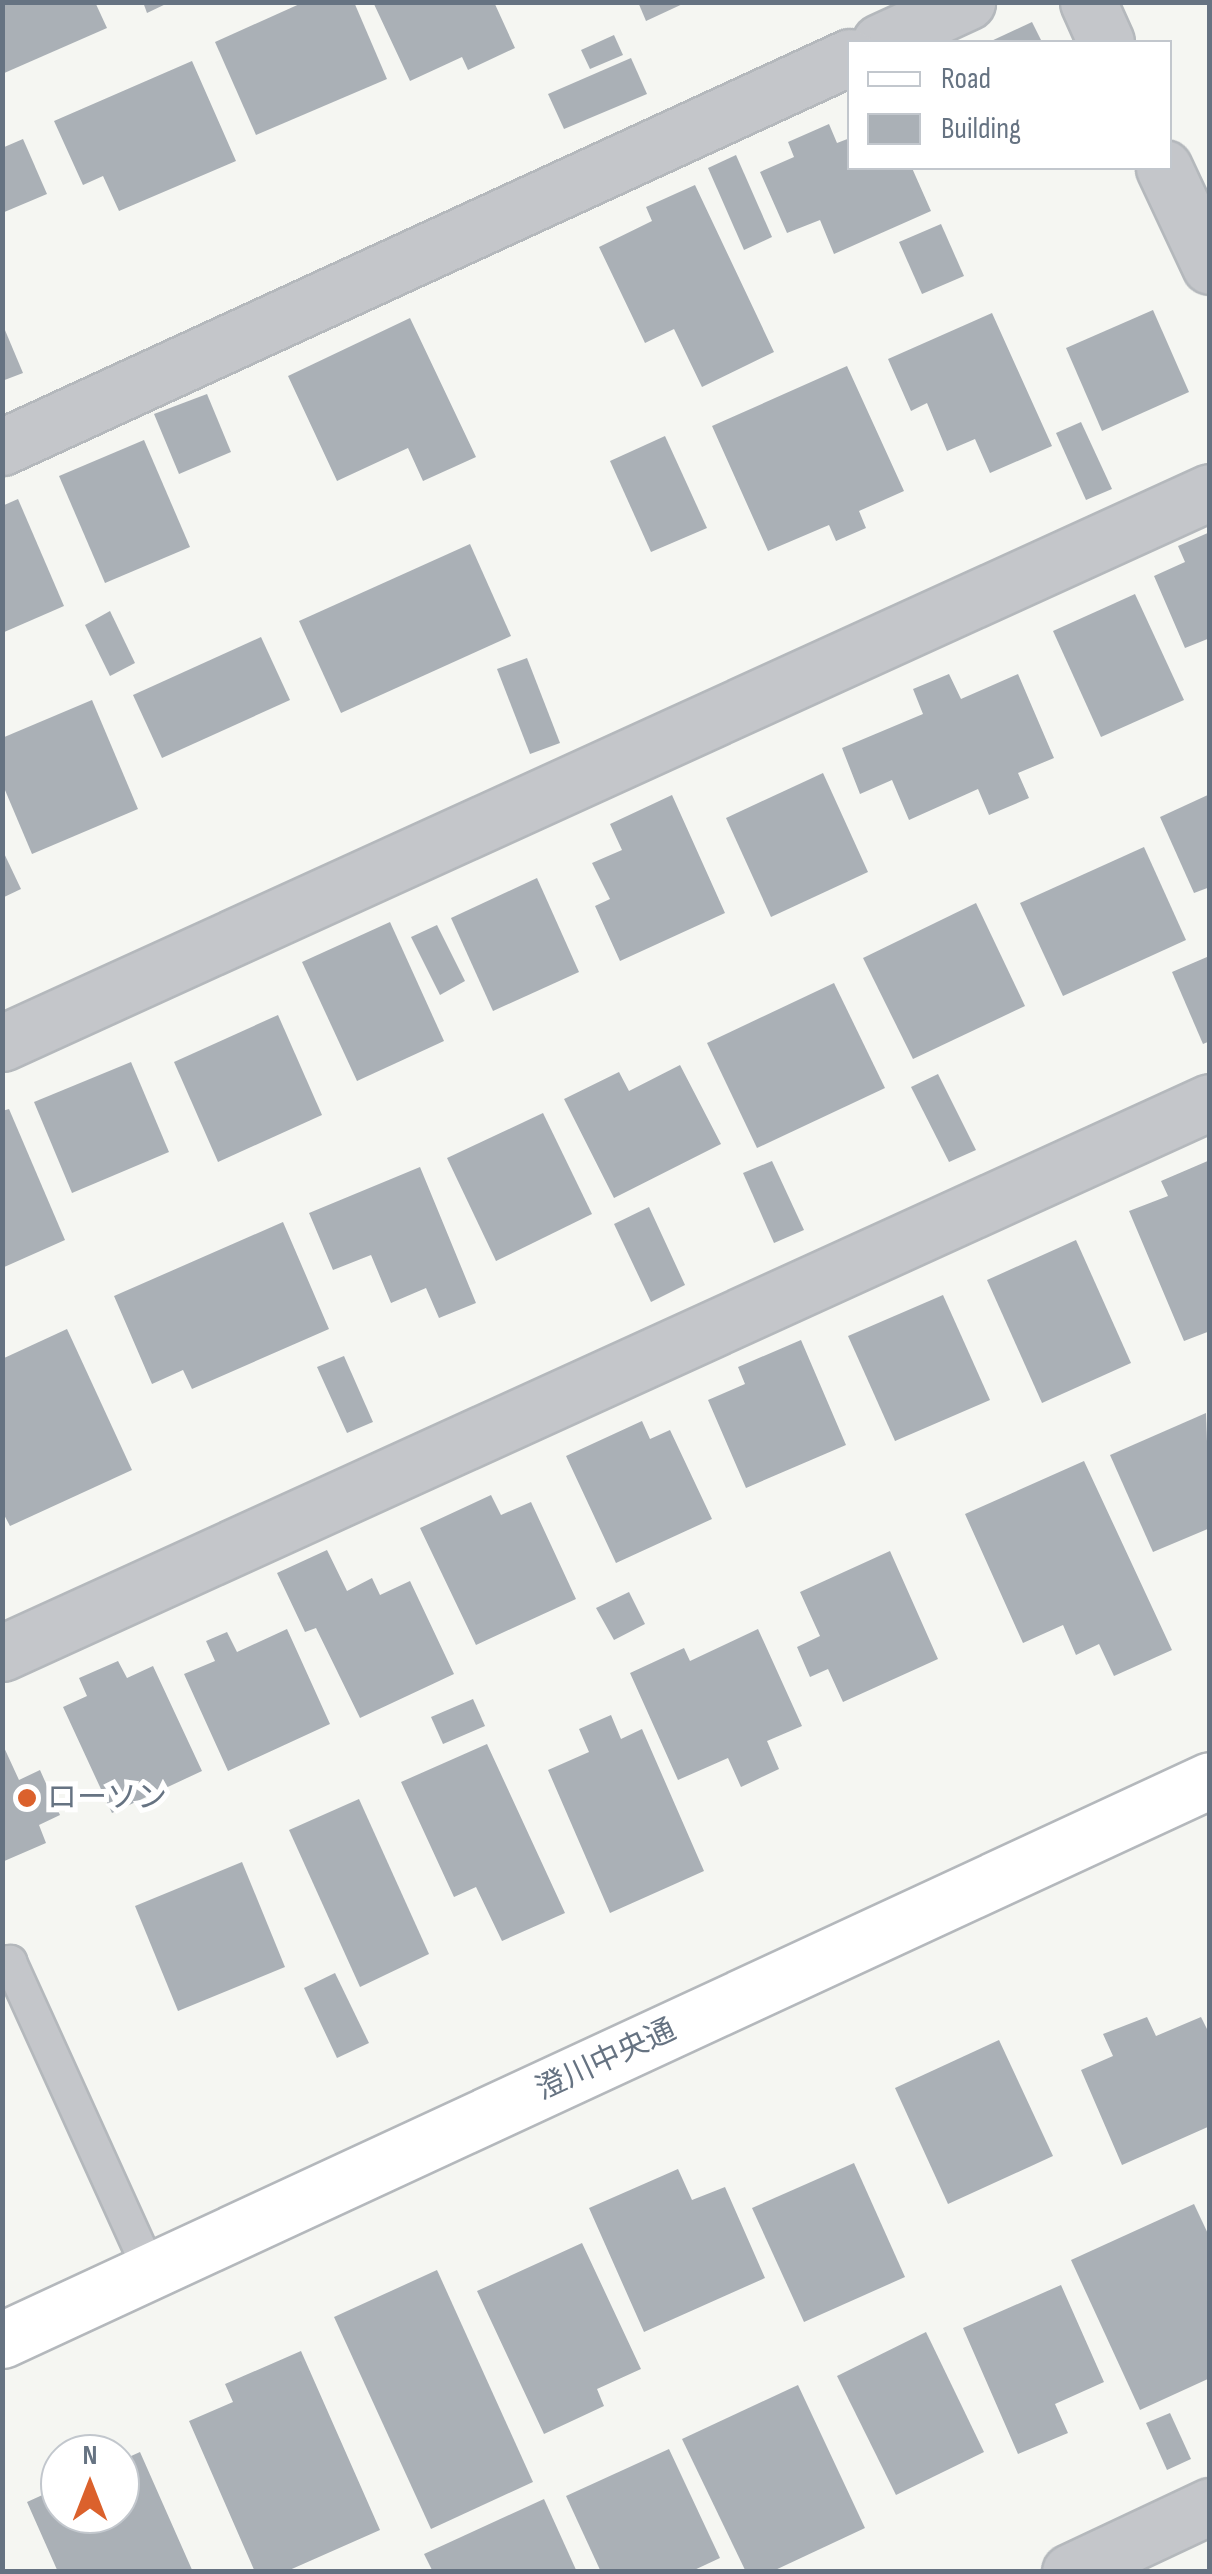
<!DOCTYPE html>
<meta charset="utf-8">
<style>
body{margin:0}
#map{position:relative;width:1212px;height:2574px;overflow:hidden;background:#f5f6f2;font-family:"Sofia Sans Condensed","Noto Sans JP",sans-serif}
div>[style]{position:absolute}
.building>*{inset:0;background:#aab0b6}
.roads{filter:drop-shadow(2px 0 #b4b8bc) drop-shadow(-2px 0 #b4b8bc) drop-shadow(0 2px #b4b8bc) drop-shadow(0 -2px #b4b8bc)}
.lane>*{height:32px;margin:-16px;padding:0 16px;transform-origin:16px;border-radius:16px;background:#c4c6ca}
.street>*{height:55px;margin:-27.5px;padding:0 27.5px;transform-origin:27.5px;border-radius:27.5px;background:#c4c6ca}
.secondary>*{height:55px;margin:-27.5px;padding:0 27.5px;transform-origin:27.5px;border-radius:27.5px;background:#fff}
.dots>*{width:28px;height:28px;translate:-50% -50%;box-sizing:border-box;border:5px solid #fff;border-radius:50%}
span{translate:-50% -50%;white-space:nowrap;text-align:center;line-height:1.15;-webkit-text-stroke:10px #fff;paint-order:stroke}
.poi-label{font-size:30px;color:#667382}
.left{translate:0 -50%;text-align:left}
.street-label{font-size:30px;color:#667382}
.frame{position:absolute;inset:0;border:5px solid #667382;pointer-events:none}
.legend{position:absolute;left:847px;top:40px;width:325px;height:130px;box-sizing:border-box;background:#fff;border:2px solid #c2c7cd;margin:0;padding:12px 18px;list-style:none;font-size:30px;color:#667382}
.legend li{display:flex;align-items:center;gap:20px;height:50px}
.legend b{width:50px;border:2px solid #c2c7cd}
.north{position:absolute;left:40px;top:2434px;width:100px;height:100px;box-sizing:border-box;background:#fff;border:2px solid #c2c7cd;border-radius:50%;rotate:0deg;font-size:28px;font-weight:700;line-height:40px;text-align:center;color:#667382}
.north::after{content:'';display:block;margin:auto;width:35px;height:45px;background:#db612c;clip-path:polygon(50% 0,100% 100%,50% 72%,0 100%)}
</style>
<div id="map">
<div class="building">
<i style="clip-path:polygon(2px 2px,95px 2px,107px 28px,2px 74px)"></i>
<i style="clip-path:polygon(143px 2px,170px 2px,147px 13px)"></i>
<i style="clip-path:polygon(304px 2px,354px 2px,387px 79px,256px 135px,215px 42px)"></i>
<i style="clip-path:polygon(373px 2px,494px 2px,515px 48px,468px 70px,462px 57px,410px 81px)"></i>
<i style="clip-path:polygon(638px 2px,687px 2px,646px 21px)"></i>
<i style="clip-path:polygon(1032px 22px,1042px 42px,989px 42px)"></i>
<i style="clip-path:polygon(614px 35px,623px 55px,590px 69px,581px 50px)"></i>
<i style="clip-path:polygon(631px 58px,647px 94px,564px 129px,548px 94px)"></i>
<i style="clip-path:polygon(192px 61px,236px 161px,119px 211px,103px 176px,83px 185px,54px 121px)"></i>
<i style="clip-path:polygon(829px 124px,837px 143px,850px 138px,850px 168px,912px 168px,931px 211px,834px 254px,820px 220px,787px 233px,760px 172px,794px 157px,788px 142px)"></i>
<i style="clip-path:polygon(23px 139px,47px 194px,2px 213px,2px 148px)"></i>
<i style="clip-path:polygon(736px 155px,772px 237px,744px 250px,708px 168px)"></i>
<i style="clip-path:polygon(695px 185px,774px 352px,702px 387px,674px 329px,645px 343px,599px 247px,652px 221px,646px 207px)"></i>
<i style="clip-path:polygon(941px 224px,964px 276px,922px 294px,899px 242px)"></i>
<i style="clip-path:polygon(1153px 310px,1189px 392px,1102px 431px,1066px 348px)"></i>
<i style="clip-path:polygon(992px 313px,1052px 446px,990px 473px,975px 439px,947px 451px,927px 403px,911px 411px,888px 359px)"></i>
<i style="clip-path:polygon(410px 318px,476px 457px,423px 481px,408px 448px,337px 481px,288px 376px)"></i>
<i style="clip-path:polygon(2px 323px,23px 373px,2px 381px)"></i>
<i style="clip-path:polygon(847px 366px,904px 491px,859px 511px,866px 528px,836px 541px,829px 525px,768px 551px,712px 426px)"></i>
<i style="clip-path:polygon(207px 394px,231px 452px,179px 474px,154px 414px)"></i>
<i style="clip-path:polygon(1081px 422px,1112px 489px,1086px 500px,1056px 433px)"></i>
<i style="clip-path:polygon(665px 436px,707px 528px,651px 552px,610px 461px)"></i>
<i style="clip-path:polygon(144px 440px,190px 547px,105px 583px,59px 476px)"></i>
<i style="clip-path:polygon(18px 499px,64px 606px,2px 633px,2px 506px)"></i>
<i style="clip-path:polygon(1210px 532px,1210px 638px,1185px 648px,1154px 576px,1185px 562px,1178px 546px)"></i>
<i style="clip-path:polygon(470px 544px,511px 636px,341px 713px,299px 621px)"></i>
<i style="clip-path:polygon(1135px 594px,1184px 700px,1101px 737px,1053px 631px)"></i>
<i style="clip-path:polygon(110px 611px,135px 663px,110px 676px,85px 625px)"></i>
<i style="clip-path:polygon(261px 637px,290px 700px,162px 758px,133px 695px)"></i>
<i style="clip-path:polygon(527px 658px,560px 743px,530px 754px,497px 669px)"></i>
<i style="clip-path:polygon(949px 674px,961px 699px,1018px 674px,1054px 758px,1018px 773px,1029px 798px,989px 815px,978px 789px,909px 820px,892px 780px,860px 794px,842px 748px,923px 714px,913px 689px)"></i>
<i style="clip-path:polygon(92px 700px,138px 809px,32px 854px,2px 783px,2px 738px)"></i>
<i style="clip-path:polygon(823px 773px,868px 872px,771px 917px,726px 818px)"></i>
<i style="clip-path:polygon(1210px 794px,1210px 887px,1194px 893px,1160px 817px)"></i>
<i style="clip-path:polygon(672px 795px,725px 913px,620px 961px,595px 906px,610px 899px,592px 863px,622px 850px,610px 824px)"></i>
<i style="clip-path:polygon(1144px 847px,1186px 940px,1063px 996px,1020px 903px)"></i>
<i style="clip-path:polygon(2px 849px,21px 889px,2px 898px)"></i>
<i style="clip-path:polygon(537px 878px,579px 972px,493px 1011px,451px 918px)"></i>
<i style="clip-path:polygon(976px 903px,1025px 1006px,913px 1059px,863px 958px)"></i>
<i style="clip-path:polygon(390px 922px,444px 1041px,357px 1081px,302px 962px)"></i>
<i style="clip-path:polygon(437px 925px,465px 981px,440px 995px,411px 937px)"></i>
<i style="clip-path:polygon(1207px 957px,1210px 1041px,1203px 1044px,1172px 972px)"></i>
<i style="clip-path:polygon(834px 983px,885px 1088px,757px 1148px,707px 1043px)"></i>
<i style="clip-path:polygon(278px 1015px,322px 1115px,218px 1162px,174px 1062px)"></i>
<i style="clip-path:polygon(131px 1062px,169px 1152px,72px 1193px,34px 1102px)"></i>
<i style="clip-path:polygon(680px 1065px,721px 1144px,614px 1198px,564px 1099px,619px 1072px,629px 1091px)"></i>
<i style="clip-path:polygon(938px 1074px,976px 1150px,949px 1162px,911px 1087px)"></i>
<i style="clip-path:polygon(9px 1109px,65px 1240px,2px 1268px,2px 1111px)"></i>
<i style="clip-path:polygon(543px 1113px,592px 1214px,496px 1261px,447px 1158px)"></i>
<i style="clip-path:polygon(1210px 1160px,1210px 1331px,1184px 1341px,1129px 1211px,1168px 1196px,1161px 1181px)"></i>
<i style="clip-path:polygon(772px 1161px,804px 1230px,774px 1243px,743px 1173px)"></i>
<i style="clip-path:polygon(420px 1167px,476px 1303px,439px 1318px,426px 1288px,391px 1303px,371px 1255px,333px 1270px,309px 1213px)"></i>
<i style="clip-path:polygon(649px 1207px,685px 1285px,651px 1302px,614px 1224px)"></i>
<i style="clip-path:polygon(283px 1222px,329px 1329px,192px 1389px,183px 1370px,152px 1384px,114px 1296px)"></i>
<i style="clip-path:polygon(1076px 1240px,1131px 1363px,1042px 1403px,987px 1280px)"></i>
<i style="clip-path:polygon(943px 1295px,990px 1400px,895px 1441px,848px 1336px)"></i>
<i style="clip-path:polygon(67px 1329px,132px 1470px,10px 1526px,2px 1511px,2px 1359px)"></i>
<i style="clip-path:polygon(801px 1340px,846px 1445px,746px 1488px,708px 1400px,745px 1384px,738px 1367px)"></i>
<i style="clip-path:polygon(344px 1356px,373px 1422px,347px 1433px,317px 1367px)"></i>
<i style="clip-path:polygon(1206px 1413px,1210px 1528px,1153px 1552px,1110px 1455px)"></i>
<i style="clip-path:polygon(642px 1421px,650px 1439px,670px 1430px,712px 1519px,616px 1563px,566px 1456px)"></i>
<i style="clip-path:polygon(1084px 1461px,1172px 1650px,1114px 1676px,1099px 1644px,1076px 1655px,1063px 1625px,1023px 1643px,965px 1514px)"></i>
<i style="clip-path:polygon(491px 1495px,501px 1515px,531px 1502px,576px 1599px,476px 1645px,420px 1528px)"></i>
<i style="clip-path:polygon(327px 1550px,347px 1591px,372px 1578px,380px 1595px,410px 1581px,454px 1674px,360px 1718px,316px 1628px,305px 1632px,277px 1573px)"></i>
<i style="clip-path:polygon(890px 1551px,938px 1659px,843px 1702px,828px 1669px,810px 1677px,797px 1647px,820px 1636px,800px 1592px)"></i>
<i style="clip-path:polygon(629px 1592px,645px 1624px,614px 1640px,596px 1608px)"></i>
<i style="clip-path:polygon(287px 1629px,330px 1724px,228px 1771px,184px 1674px,215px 1661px,206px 1641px,227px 1632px,237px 1652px)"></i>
<i style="clip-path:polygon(758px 1629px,802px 1726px,767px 1741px,779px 1769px,741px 1787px,728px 1758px,678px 1780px,630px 1673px,684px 1648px,690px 1661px)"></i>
<i style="clip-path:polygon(118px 1661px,127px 1678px,153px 1666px,202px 1771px,112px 1813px,63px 1707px,87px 1696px,79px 1678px)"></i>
<i style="clip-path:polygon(473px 1699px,485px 1726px,443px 1744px,431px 1717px)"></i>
<i style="clip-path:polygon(611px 1715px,621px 1739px,642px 1729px,704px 1871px,610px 1913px,548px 1770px,589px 1752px,579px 1729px)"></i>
<i style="clip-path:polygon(2px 1743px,19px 1780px,40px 1770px,60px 1815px,39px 1825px,46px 1843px,2px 1862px)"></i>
<i style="clip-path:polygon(487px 1744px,565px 1913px,502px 1941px,476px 1887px,454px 1897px,401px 1782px)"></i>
<i style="clip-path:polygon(359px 1799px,429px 1954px,360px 1987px,289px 1830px)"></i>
<i style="clip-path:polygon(242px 1862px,285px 1967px,178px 2011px,135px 1906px)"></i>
<i style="clip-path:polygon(335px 1973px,369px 2043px,337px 2058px,304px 1988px)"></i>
<i style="clip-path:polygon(1147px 2017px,1156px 2036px,1201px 2017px,1210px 2035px,1210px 2126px,1122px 2165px,1081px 2070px,1113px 2056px,1103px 2034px)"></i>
<i style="clip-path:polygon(999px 2040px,1053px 2156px,948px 2204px,895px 2088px)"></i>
<i style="clip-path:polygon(854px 2163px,905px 2277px,804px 2322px,752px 2208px)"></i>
<i style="clip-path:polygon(678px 2169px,692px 2200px,725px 2187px,765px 2278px,644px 2332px,589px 2208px)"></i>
<i style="clip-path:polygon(1194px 2204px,1210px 2238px,1210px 2378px,1140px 2410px,1071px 2260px)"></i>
<i style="clip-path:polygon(582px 2243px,641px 2369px,597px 2389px,604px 2406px,544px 2434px,477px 2291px)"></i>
<i style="clip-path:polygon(437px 2270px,533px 2482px,431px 2529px,334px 2317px)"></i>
<i style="clip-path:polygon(1061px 2285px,1104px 2382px,1055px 2404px,1068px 2433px,1018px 2454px,963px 2328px)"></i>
<i style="clip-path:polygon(926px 2332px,984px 2452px,896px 2495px,837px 2376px)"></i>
<i style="clip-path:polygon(301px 2351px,380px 2530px,285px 2572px,255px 2572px,189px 2421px,233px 2402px,225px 2384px)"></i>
<i style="clip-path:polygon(798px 2385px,865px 2528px,771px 2572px,746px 2572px,682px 2439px)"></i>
<i style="clip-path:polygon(1170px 2413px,1191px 2459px,1167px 2470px,1146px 2423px)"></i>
<i style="clip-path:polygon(669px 2449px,720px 2558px,690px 2572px,601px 2572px,566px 2496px)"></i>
<i style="clip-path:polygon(140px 2452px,193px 2572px,58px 2572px,27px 2502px,60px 2487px,60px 2514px,120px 2514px,120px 2461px)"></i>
<i style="clip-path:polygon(544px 2499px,577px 2572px,433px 2572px,424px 2554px)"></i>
</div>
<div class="roads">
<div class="lane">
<i style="left:2px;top:1965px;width:9px;rotate:-21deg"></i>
<i style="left:10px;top:1962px;width:339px;rotate:65.6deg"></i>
</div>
<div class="street">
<i style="left:1088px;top:2px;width:44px;rotate:65.8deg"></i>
<i style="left:880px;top:42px;width:96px;rotate:-24.7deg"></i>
<i style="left:1164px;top:168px;width:108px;rotate:64.9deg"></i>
<i style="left:2px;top:447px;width:933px;rotate:-24.7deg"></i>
<i style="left:2px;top:1043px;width:1328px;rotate:-24.52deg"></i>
<i style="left:2px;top:1653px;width:1328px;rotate:-24.52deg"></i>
<i style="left:1070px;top:2572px;width:155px;rotate:-25.2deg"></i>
</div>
<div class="secondary">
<i style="left:2px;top:2340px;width:1331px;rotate:-24.87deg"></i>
</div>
</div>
<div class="dots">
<i style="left:27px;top:1798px;background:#db612c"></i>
</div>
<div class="poi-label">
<span class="left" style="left:47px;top:1798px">ローソン</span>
</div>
<div class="street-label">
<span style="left:606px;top:2060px;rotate:-25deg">澄川中央通</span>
</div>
<div class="frame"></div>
<ul class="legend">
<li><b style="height:12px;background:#fff"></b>Road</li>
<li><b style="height:28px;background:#aab0b6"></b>Building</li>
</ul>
<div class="north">N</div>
</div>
